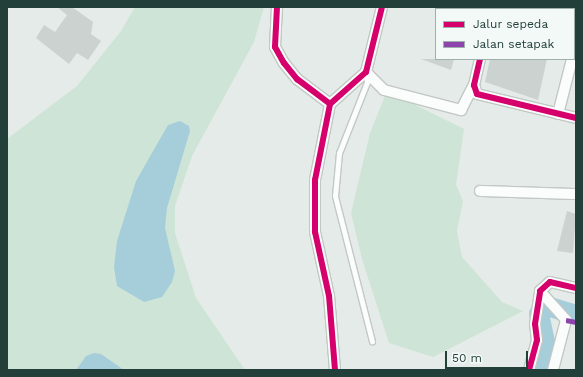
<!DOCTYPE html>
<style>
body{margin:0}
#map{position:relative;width:583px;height:377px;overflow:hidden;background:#e5ebe8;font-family:"Work Sans",sans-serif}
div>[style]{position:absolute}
.green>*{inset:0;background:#cee4d6}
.water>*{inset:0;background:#a5ceda}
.river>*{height:20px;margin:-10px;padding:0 10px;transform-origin:10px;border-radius:10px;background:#a5ceda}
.building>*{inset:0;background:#ccd2d0}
.roads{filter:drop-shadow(1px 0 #c2c8c5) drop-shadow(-1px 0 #c2c8c5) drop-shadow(0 1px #c2c8c5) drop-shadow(0 -1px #c2c8c5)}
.lane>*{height:5px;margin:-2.5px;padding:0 2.5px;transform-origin:2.5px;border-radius:2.5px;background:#fbfcfc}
.street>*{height:10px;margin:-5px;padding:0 5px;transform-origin:5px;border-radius:5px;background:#fbfcfc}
.quiet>*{height:5px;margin-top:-2.5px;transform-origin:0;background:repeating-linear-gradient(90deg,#8e44ad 0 10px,transparent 0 15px)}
.cycleway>*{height:6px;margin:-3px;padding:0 3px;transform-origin:3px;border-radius:3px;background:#d6006c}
span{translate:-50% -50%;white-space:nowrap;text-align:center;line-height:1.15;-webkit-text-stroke:3px #f3f9f7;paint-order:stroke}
.frame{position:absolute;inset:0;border:8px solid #223f3a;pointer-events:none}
.legend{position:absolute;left:435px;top:8px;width:140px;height:52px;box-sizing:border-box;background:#f3f9f7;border:1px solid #9fafab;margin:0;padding:5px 7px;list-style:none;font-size:12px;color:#223f3a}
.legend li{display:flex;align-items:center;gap:8px;height:20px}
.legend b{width:20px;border:1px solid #9fafab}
.scale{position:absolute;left:445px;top:351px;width:83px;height:18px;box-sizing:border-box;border:2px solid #223f3a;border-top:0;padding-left:5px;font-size:12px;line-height:14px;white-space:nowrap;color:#223f3a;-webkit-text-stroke:3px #f3f9f7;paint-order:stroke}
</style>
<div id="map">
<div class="green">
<i style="clip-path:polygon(135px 7px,264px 7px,254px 42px,192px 156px,175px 206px,175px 233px,196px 298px,245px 370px,7px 370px,7px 139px,77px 86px,121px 31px)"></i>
<i style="clip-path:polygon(387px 91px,464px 129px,456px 185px,463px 201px,457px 231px,462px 257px,502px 302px,523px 311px,433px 357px,389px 343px,362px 259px,351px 213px,370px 133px)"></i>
</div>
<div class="water">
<i style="clip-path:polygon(180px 121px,189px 126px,190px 131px,167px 208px,165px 228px,175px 271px,172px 282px,162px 297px,144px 302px,117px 286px,114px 267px,117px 241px,136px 181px,168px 125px)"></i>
<i style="clip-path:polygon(94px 353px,101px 354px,124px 370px,76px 370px,86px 356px)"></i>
</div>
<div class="river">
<i style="left:550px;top:307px;width:27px;rotate:17deg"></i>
<i style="left:538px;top:370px;width:29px;rotate:-76deg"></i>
<i style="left:545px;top:342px;width:29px;rotate:-102deg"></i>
</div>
<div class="building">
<i style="clip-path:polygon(57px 7px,72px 7px,93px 22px,91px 34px,101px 41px,88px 60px,77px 53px,69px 64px,36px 38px,44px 25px,55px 32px,67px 15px)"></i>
<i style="clip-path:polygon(421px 59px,454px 59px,451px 70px)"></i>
<i style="clip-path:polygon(490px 59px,547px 59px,538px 100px,485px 82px)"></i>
<i style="clip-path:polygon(567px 211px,576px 214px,573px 253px,557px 251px)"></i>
</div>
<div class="roads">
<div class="lane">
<i style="left:366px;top:74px;width:8px;rotate:83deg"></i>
<i style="left:367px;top:82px;width:76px;rotate:111.5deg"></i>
<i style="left:339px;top:153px;width:43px;rotate:95.3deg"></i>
<i style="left:335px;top:196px;width:150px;rotate:75.7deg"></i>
</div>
<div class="street">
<i style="left:277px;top:7px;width:40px;rotate:92.9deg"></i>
<i style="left:275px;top:47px;width:18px;rotate:61deg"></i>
<i style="left:284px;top:63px;width:21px;rotate:51deg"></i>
<i style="left:297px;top:79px;width:41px;rotate:37.1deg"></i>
<i style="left:493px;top:9px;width:2px;rotate:-63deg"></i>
<i style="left:574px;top:52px;width:7px;rotate:-74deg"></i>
<i style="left:480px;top:59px;width:27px;rotate:103deg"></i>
<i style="left:474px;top:85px;width:9px;rotate:72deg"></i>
<i style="left:477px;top:94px;width:102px;rotate:13.6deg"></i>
<i style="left:366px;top:72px;width:25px;rotate:45deg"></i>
<i style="left:384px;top:90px;width:80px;rotate:14.6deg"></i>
<i style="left:461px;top:110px;width:28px;rotate:-63deg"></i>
<i style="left:558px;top:114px;width:57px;rotate:-75.7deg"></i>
<i style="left:480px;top:191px;width:96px;rotate:1.8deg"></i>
<i style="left:540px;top:291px;width:39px;rotate:48deg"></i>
<i style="left:566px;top:320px;width:52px;rotate:104.6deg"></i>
<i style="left:335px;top:370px;width:74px;rotate:-94.6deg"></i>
<i style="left:329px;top:296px;width:66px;rotate:-102.3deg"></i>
<i style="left:315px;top:232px;width:52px;rotate:-90deg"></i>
<i style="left:315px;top:180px;width:77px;rotate:-78.8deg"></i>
<i style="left:330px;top:104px;width:48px;rotate:-41.6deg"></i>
<i style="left:366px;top:72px;width:67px;rotate:-76.2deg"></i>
<i style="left:529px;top:370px;width:31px;rotate:-75deg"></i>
<i style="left:537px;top:340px;width:16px;rotate:-97deg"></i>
<i style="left:535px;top:324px;width:33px;rotate:-81deg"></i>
<i style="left:540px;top:291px;width:13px;rotate:-42deg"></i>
<i style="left:550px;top:282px;width:27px;rotate:13deg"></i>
</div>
</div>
<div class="quiet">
<i style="left:566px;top:320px;width:10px;rotate:11deg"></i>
</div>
<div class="cycleway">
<i style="left:277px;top:7px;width:40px;rotate:92.9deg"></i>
<i style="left:275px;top:47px;width:18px;rotate:61deg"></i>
<i style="left:284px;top:63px;width:21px;rotate:51deg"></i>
<i style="left:297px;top:79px;width:41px;rotate:37.1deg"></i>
<i style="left:480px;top:59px;width:27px;rotate:103deg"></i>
<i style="left:474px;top:85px;width:9px;rotate:72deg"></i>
<i style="left:477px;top:94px;width:102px;rotate:13.6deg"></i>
<i style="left:335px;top:370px;width:74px;rotate:-94.6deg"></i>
<i style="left:329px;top:296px;width:66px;rotate:-102.3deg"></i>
<i style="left:315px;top:232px;width:52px;rotate:-90deg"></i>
<i style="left:315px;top:180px;width:77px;rotate:-78.8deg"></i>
<i style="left:330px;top:104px;width:48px;rotate:-41.6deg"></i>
<i style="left:366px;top:72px;width:67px;rotate:-76.2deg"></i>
<i style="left:529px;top:370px;width:31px;rotate:-75deg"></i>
<i style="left:537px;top:340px;width:16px;rotate:-97deg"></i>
<i style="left:535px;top:324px;width:33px;rotate:-81deg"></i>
<i style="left:540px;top:291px;width:13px;rotate:-42deg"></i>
<i style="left:550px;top:282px;width:27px;rotate:13deg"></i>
</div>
<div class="frame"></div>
<ul class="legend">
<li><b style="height:5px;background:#d6006c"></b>Jalur sepeda</li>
<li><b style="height:5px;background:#8e44ad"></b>Jalan setapak</li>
</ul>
<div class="scale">50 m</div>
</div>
